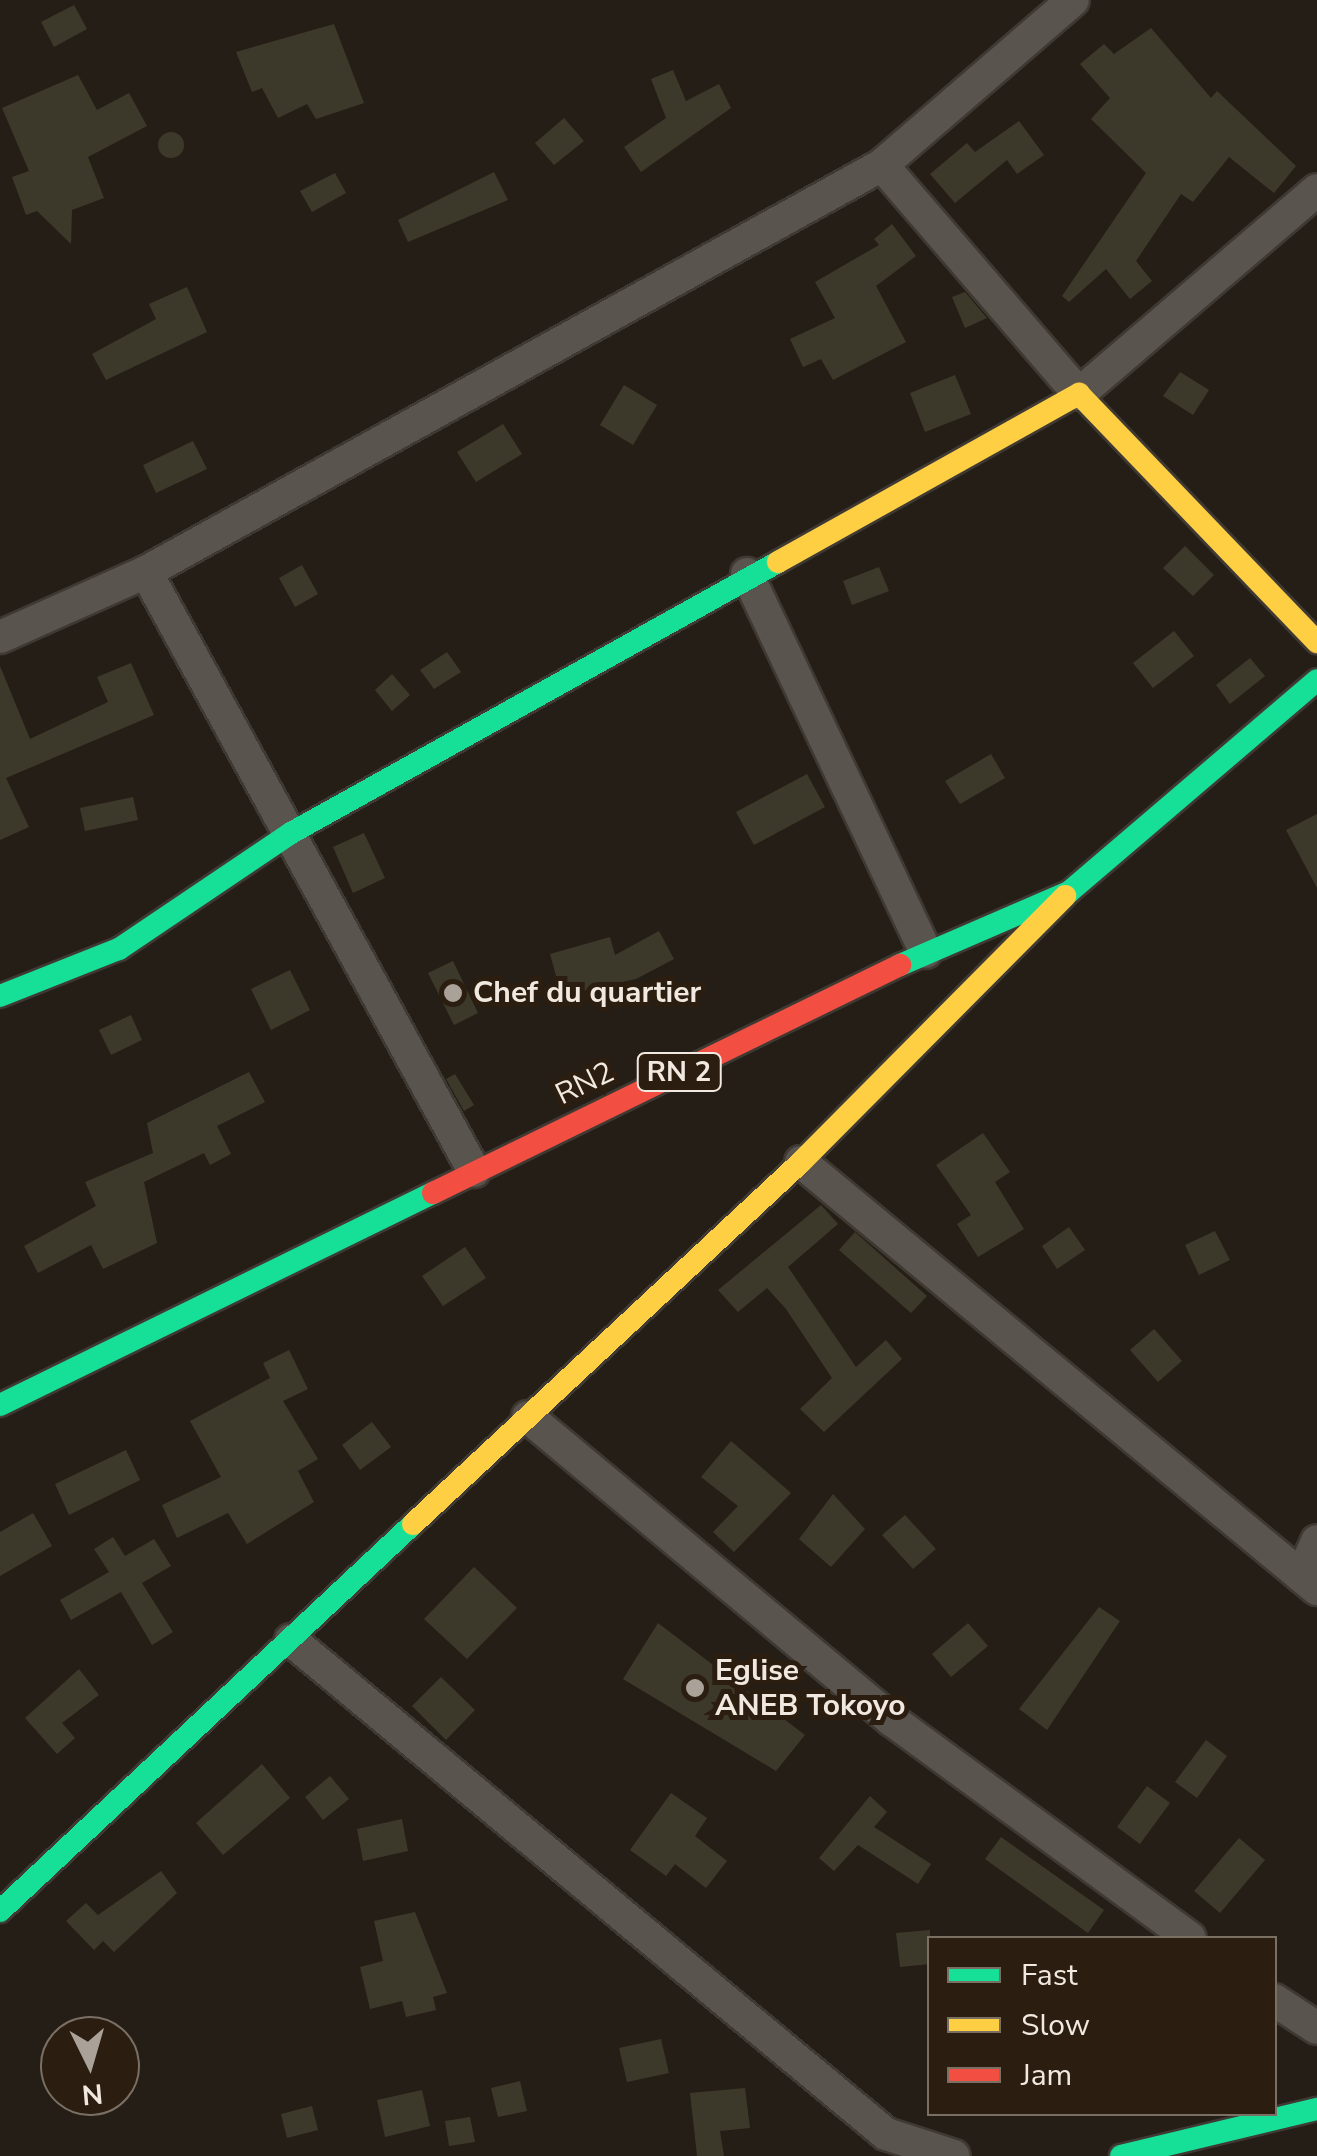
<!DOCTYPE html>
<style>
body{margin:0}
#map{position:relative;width:1317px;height:2156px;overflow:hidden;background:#251e16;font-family:"Nunito Sans",sans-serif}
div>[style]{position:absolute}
.building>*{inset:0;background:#3d392a}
.round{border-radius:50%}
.roads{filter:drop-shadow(2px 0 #3f3933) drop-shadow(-2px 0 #3f3933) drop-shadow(0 2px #3f3933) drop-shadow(0 -2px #3f3933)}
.street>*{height:32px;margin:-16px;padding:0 16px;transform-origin:16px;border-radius:16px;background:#5a544e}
.fast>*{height:22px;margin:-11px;padding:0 11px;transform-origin:11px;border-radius:11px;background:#16e098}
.slow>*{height:22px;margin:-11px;padding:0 11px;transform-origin:11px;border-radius:11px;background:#ffcf43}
.jam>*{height:22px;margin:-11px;padding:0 11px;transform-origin:11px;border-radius:11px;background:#f24e42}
.dots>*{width:28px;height:28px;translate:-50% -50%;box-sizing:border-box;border:5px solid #2b1e10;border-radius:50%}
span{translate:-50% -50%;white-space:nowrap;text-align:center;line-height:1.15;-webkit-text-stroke:10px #2b1e10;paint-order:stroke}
.shield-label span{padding:2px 8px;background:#2b1e10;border:2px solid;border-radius:8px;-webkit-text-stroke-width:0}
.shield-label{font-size:28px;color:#f1e9df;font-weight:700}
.poi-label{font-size:30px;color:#f1e9df;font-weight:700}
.left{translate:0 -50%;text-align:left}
.street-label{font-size:30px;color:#f1e9df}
.legend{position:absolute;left:927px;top:1936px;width:350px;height:180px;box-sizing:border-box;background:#2b1e10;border:2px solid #7a6f63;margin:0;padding:12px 18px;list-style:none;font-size:30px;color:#f1e9df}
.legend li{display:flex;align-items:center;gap:20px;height:50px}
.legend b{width:50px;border:2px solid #7a6f63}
.north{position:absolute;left:40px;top:2016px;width:100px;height:100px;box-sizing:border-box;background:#2b1e10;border:2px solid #7a6f63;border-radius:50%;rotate:175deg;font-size:28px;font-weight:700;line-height:40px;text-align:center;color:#f1e9df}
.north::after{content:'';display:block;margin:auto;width:35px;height:45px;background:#aaa299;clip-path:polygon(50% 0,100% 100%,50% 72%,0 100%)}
</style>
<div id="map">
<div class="building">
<i style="clip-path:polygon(74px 5px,87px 29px,54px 47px,41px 22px)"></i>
<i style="clip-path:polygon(334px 24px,364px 103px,316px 119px,307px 104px,278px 118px,262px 88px,252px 92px,236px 52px)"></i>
<i style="clip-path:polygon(1151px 28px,1211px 98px,1217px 91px,1296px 166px,1274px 193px,1229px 157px,1193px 202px,1181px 194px,1136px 261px,1152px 281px,1130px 299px,1106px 269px,1069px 302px,1062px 296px,1146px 173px,1091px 119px,1110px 98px,1080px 64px,1104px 44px,1114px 54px)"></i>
<i style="clip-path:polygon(673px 70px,686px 101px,719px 84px,731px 108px,641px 172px,624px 147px,666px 118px,651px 79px)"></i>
<i style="clip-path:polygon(78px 75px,97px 110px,129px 93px,147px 126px,88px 157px,104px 198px,72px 210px,71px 244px,37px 211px,26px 215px,12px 177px,29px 171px,2px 108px)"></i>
<i style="clip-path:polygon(564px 118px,584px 141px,554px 165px,535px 143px)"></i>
<i style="clip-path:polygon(1019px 121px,1044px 155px,1017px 174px,1007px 160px,955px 203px,930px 174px,967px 143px,975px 152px)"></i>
<i class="round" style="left:158px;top:132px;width:26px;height:26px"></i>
<i style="clip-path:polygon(494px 172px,508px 200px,408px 242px,398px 220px)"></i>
<i style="clip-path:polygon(335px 173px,346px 193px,312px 212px,300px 191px)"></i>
<i style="clip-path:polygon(892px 224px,916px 256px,876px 286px,906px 342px,833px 380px,821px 359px,803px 367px,790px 339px,835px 318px,815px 282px,879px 245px,874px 239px)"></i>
<i style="clip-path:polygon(187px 287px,207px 332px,106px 380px,92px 354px,156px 319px,149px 304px)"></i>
<i style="clip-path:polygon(965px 292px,987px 318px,965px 328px,952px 297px)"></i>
<i style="clip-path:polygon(1180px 372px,1209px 390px,1193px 415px,1163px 396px)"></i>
<i style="clip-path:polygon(955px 375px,971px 414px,925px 432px,910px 393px)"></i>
<i style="clip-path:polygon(624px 385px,657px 405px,633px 445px,600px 425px)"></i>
<i style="clip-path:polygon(503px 424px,522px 454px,476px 482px,457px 452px)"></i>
<i style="clip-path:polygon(193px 441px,207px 469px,156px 493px,143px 465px)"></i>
<i style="clip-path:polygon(1185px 546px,1214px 575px,1193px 596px,1163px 568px)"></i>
<i style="clip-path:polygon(302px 565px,318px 594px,295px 607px,279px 578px)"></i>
<i style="clip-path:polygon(879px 567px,889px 591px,852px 605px,843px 581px)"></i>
<i style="clip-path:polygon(1174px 631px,1194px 656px,1153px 688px,1133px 663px)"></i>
<i style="clip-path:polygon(447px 652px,461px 672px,434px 689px,420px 670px)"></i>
<i style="clip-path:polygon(1250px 658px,1265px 676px,1230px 704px,1216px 685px)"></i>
<i style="clip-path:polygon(131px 663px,154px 715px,6px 778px,29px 827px,0 840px,0 666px,30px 739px,108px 702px,97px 677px)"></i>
<i style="clip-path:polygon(392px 674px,410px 695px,392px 711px,375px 690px)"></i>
<i style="clip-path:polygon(991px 754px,1005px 778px,960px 804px,945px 781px)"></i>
<i style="clip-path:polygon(807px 774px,825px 807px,754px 845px,736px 812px)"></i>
<i style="clip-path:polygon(133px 797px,138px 820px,85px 831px,80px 808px)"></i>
<i style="clip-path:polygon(1317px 814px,1317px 888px,1286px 830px)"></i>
<i style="clip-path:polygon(364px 833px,385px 878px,353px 893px,333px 847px)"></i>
<i style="clip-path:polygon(659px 931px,674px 959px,636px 979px,564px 995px,559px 984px,569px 979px,558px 983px,550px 954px,610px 937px,615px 955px)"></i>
<i style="clip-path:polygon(453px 961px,478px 1013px,454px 1025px,428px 973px)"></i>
<i style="clip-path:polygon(290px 970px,310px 1010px,271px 1030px,251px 989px)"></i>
<i style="clip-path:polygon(131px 1015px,142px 1040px,111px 1055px,99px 1030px)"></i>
<i style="clip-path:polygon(249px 1072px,265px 1102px,217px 1126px,231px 1154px,210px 1165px,204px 1153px,144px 1182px,157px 1243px,103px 1269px,91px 1245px,38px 1273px,24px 1246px,96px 1206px,85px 1182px,153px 1153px,147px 1123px)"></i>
<i style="clip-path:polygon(455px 1074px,474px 1105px,464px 1111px,446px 1079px)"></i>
<i style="clip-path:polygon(983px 1133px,1010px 1172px,995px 1182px,1024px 1229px,978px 1257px,957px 1224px,971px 1215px,936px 1165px)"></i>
<i style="clip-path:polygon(821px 1205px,838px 1224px,788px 1267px,856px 1367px,886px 1340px,902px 1359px,824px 1432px,800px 1409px,832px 1378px,786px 1309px,767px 1288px,738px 1312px,718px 1290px)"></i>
<i style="clip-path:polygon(1069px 1227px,1085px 1250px,1057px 1269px,1042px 1246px)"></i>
<i style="clip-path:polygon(1215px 1231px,1230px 1260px,1199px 1275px,1185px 1245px)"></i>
<i style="clip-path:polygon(855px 1232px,927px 1296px,911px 1313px,839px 1250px)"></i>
<i style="clip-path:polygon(465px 1247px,486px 1278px,443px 1306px,422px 1276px)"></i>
<i style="clip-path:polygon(1154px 1329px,1182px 1361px,1158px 1382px,1130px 1350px)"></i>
<i style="clip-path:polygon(289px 1350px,308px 1389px,283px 1401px,318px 1459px,298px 1471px,314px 1502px,247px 1544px,228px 1513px,177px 1538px,162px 1505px,221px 1477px,190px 1421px,270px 1378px,263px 1363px)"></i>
<i style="clip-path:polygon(372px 1422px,391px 1447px,360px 1470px,342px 1445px)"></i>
<i style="clip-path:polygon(731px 1441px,791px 1493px,734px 1552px,713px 1532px,738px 1506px,701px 1477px)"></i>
<i style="clip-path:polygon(126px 1450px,140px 1480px,69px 1515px,55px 1484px)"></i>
<i style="clip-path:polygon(833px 1494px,865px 1529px,831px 1567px,799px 1539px)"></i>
<i style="clip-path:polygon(33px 1513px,52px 1546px,0 1576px,0 1532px)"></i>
<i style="clip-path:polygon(905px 1515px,936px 1549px,913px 1569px,882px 1535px)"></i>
<i style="clip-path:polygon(113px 1537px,125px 1556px,154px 1539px,171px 1566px,142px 1583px,173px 1632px,152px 1645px,121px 1592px,71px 1620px,60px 1600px,109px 1572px,94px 1549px)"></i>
<i style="clip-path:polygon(474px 1567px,517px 1608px,467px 1659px,424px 1619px)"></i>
<i style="clip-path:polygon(1099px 1607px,1120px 1621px,1047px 1730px,1019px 1709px)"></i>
<i style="clip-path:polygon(658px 1623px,805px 1735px,776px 1771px,623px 1679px)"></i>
<i style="clip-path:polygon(968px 1623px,988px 1646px,951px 1677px,932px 1654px)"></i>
<i style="clip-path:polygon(79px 1669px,99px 1695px,62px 1723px,75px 1738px,57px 1754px,25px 1718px)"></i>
<i style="clip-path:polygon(441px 1677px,475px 1710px,446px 1740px,412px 1706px)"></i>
<i style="clip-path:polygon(1206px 1740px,1227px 1756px,1197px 1798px,1175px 1782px)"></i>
<i style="clip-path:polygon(262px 1764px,290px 1798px,223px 1855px,196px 1823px)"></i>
<i style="clip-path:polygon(330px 1776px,349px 1799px,323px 1820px,305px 1797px)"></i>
<i style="clip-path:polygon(1147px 1786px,1170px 1803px,1140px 1844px,1117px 1827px)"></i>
<i style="clip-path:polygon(671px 1793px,707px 1818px,695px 1836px,727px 1861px,706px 1888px,675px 1864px,666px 1876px,630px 1850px)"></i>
<i style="clip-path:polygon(870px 1796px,887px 1812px,874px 1827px,931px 1864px,918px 1884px,858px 1845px,834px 1871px,819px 1858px)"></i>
<i style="clip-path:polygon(402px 1819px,408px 1851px,363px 1861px,357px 1829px)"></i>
<i style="clip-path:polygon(1001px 1837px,1104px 1910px,1088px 1933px,985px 1859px)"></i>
<i style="clip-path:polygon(1239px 1838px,1265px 1860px,1220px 1913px,1194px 1891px)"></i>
<i style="clip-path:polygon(161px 1871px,177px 1893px,114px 1952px,103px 1941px,94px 1950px,66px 1921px,86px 1903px,98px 1915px)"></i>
<i style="clip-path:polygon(415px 1912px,447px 1993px,433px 1997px,436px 2010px,406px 2017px,402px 2001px,370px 2009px,360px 1967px,383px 1961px,374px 1921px)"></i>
<i style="clip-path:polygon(930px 1930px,930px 1964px,900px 1967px,896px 1933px)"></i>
<i style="clip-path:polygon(661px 2039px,669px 2073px,627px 2082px,619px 2048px)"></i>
<i style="clip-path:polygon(520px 2081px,527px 2111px,498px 2117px,491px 2088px)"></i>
<i style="clip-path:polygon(745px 2088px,750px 2128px,720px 2131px,724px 2156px,697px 2156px,690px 2093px)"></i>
<i style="clip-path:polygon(422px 2090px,430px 2126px,385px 2137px,377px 2100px)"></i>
<i style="clip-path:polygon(312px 2106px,318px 2130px,287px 2138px,281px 2114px)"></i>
<i style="clip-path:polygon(470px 2117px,475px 2142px,449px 2146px,445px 2121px)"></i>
</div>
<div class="roads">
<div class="street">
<i style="left:882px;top:165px;width:302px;rotate:49.3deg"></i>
<i style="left:1079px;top:394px;width:313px;rotate:-40.6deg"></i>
<i style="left:146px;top:572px;width:683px;rotate:61.3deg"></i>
<i style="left:747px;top:574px;width:418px;rotate:64.7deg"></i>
<i style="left:0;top:637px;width:160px;rotate:-24deg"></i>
<i style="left:146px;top:572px;width:841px;rotate:-28.94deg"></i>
<i style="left:882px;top:165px;width:252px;rotate:-40.8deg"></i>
<i style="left:801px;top:1162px;width:670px;rotate:39.61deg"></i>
<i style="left:528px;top:1417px;width:474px;rotate:39.8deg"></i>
<i style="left:892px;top:1720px;width:369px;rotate:36.2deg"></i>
<i style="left:1302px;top:1575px;width:37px;rotate:-66deg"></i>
<i style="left:291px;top:1640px;width:773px;rotate:39.7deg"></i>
<i style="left:886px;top:2134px;width:71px;rotate:17.9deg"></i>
<i style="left:1274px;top:2000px;width:51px;rotate:33.1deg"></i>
</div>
<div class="fast">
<i style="left:900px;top:965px;width:184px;rotate:-23.4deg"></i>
<i style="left:1069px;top:892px;width:326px;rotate:-40.5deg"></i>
<i style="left:0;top:996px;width:128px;rotate:-21.6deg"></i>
<i style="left:119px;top:949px;width:207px;rotate:-34deg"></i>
<i style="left:291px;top:833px;width:557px;rotate:-29.09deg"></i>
<i style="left:0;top:1405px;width:482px;rotate:-26.1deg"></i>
<i style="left:0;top:1911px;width:566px;rotate:-43.14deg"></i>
<i style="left:1121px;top:2156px;width:202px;rotate:-13.5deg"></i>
</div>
<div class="slow">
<i style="left:778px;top:562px;width:345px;rotate:-29.2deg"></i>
<i style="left:1079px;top:394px;width:344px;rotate:46.2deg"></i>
<i style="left:413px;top:1524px;width:531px;rotate:-43.01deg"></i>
<i style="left:801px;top:1162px;width:375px;rotate:-45.2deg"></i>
</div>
<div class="jam">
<i style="left:433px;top:1193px;width:520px;rotate:-26.02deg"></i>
</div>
</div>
<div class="dots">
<i style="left:453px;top:993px;background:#aaa299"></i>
<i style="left:695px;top:1688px;background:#aaa299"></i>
</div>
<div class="shield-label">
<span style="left:679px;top:1072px">RN 2</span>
</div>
<div class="poi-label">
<span class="left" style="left:473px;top:993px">Chef du quartier</span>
<span class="left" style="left:715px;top:1688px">Eglise<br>ANEB Tokoyo</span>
</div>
<div class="street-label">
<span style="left:585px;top:1084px;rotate:-26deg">RN2</span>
</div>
<ul class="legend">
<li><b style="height:12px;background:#16e098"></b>Fast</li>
<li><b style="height:12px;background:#ffcf43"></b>Slow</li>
<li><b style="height:12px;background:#f24e42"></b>Jam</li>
</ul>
<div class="north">N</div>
</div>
